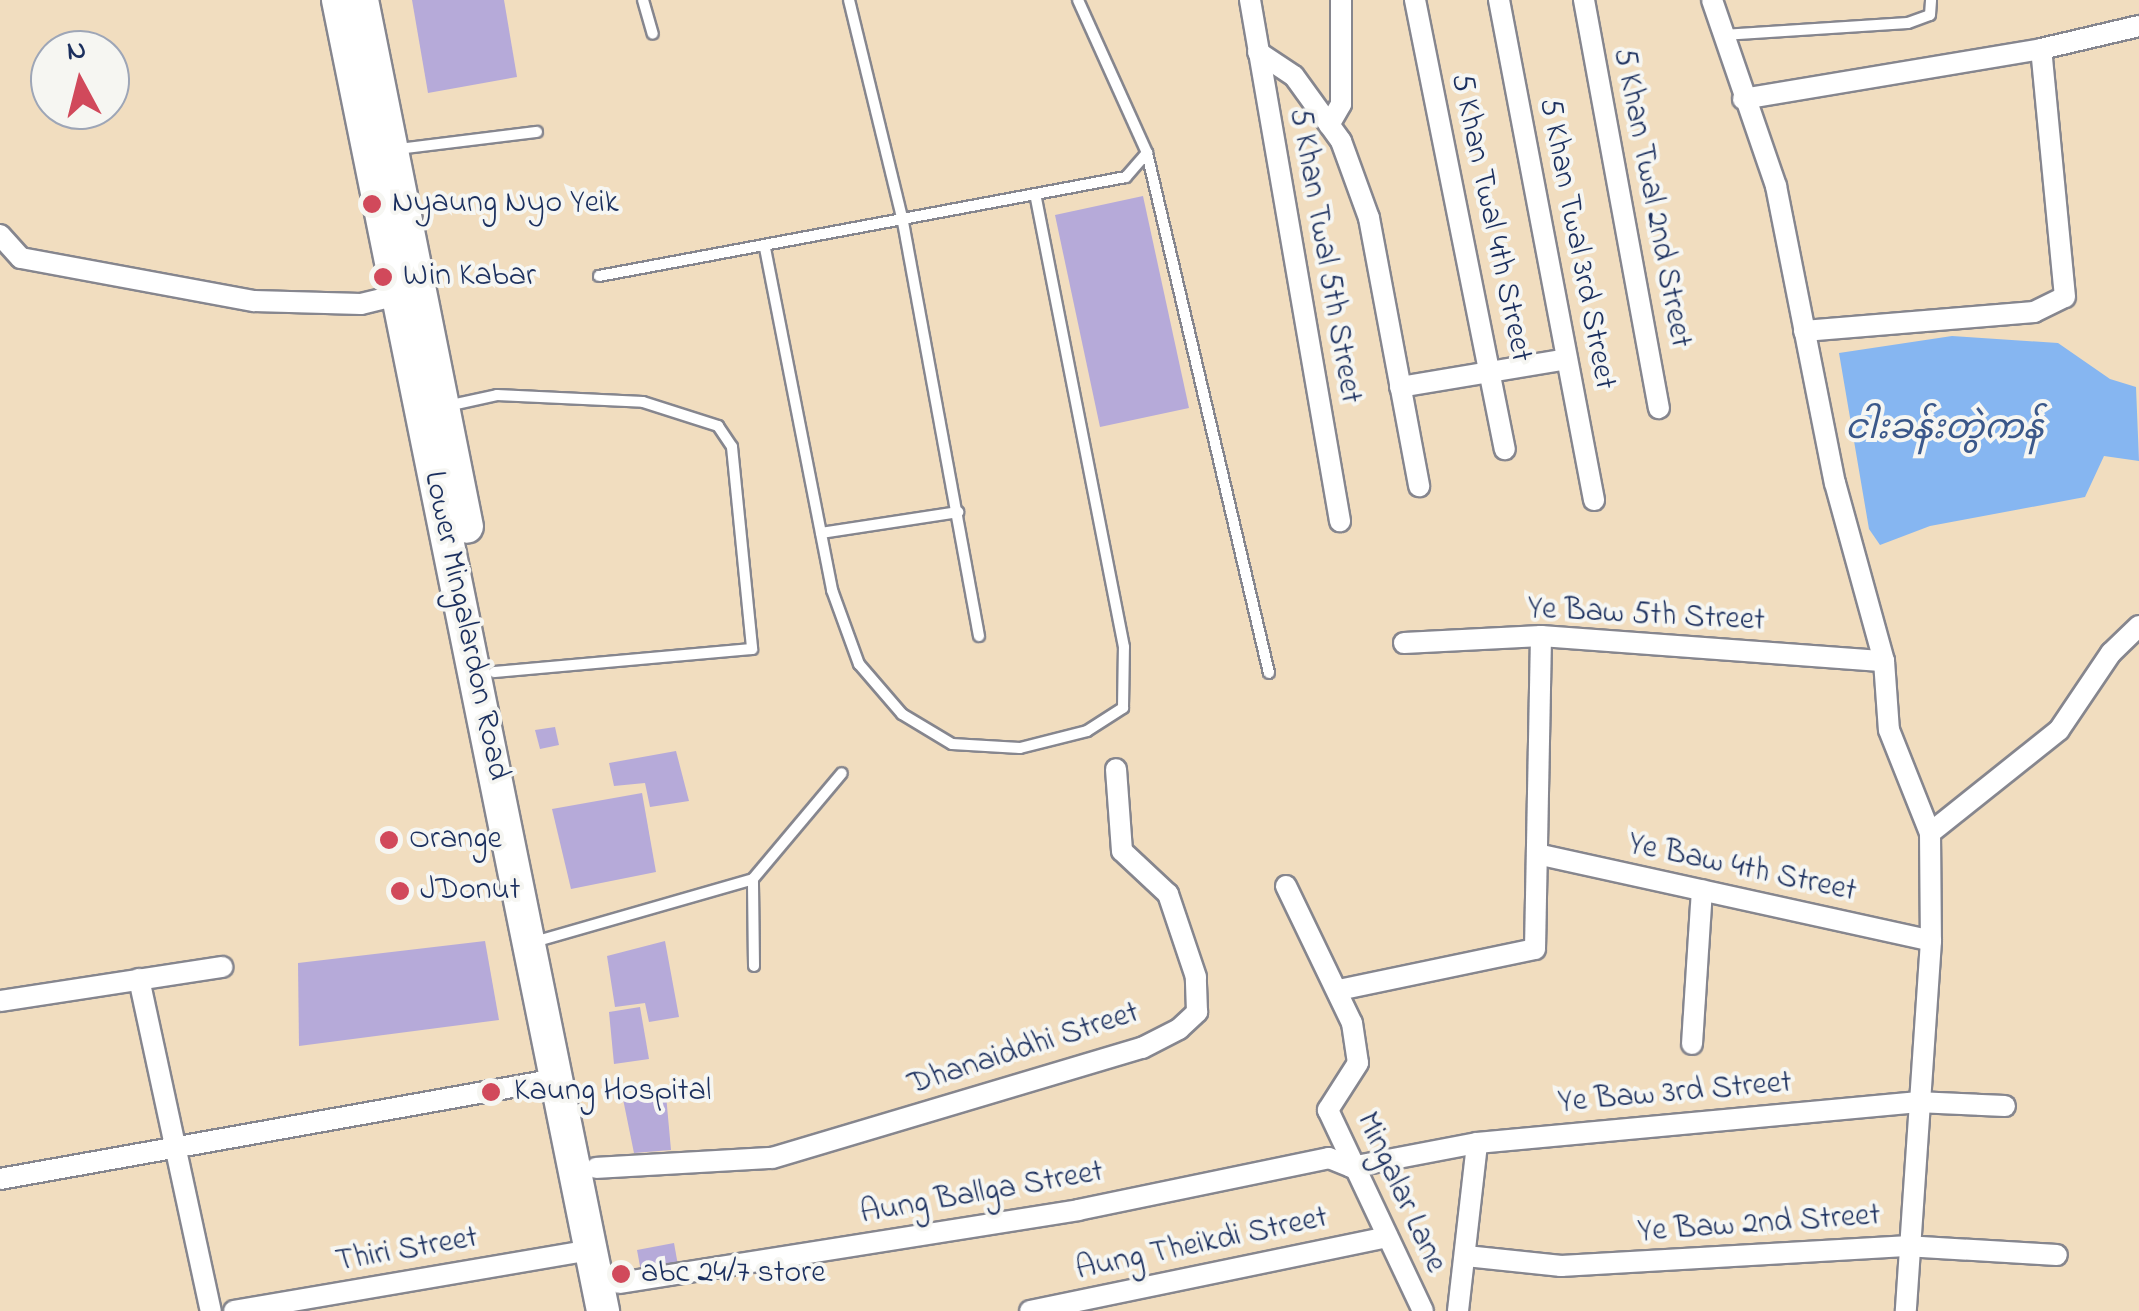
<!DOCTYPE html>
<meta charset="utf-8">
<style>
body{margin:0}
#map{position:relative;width:2139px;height:1311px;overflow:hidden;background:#f1ddbf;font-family:"Indie Flower","Noto Sans Myanmar",sans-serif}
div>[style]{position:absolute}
.water>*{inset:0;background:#86b6f1}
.building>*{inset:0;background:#b6aad9}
.roads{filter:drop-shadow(2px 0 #86868e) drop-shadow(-2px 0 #86868e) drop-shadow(0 2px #86868e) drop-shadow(0 -2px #86868e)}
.lane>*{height:10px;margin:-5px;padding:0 5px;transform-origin:5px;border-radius:5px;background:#fff}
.street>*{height:20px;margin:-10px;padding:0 10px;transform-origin:10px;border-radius:10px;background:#fff}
.primary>*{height:32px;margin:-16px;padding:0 16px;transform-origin:16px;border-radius:16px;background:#fff}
.dots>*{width:28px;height:28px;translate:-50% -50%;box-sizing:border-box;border:5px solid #f6f6f2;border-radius:50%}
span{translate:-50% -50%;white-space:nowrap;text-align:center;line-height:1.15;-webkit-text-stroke:8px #f6f6f2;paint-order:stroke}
.street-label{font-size:32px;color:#1b2f5e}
.poi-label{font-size:32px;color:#1b2f5e}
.left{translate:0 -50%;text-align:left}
.water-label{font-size:35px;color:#3b588a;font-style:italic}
.north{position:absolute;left:30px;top:30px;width:100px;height:100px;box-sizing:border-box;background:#f6f6f2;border:2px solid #9ea6b7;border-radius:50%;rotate:353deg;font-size:28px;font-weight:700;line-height:40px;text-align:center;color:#1b2f5e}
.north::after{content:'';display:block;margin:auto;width:35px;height:45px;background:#d1495b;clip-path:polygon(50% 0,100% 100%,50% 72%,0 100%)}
</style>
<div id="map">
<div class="water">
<i style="clip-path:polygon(1952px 336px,2058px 343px,2110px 379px,2136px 387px,2139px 461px,2104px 456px,2085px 497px,1930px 526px,1880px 545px,1869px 529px,1839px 353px)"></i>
</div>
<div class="building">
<i style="clip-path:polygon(412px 0,504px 0,517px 77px,428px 93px)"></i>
<i style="clip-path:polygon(1143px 196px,1189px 408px,1100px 427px,1055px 215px)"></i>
<i style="clip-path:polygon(555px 727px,559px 745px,540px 749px,535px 730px)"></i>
<i style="clip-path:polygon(676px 751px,689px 801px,650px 807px,645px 783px,614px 786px,609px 763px)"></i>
<i style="clip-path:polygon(642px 793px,656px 872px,571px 889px,552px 809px)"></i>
<i style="clip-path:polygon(485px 941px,499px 1020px,299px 1046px,298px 963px)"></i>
<i style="clip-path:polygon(665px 941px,679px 1017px,649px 1022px,645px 1003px,615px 1007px,607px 956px)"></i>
<i style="clip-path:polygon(640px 1007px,649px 1059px,614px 1064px,609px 1012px)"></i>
<i style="clip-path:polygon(666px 1095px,671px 1150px,634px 1153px,623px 1099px)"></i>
<i style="clip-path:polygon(674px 1243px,679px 1271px,642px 1277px,637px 1250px)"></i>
</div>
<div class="roads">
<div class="lane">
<i style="left:643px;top:0;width:35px;rotate:74deg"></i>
<i style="left:849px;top:0;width:228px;rotate:76.3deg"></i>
<i style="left:903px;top:222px;width:421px;rotate:79.6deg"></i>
<i style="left:1078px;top:0;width:168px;rotate:65.7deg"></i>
<i style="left:1147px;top:153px;width:534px;rotate:76.8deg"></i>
<i style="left:1723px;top:35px;width:185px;rotate:-3.7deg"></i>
<i style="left:1908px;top:23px;width:23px;rotate:-20deg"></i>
<i style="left:1930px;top:15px;width:15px;rotate:-86deg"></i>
<i style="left:398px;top:149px;width:140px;rotate:-7deg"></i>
<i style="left:765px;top:248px;width:349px;rotate:78.9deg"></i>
<i style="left:832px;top:590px;width:79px;rotate:70deg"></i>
<i style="left:859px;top:664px;width:66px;rotate:49.3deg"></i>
<i style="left:902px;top:714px;width:58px;rotate:31deg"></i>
<i style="left:952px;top:744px;width:68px;rotate:3.4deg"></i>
<i style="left:1020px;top:748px;width:69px;rotate:-14.2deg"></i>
<i style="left:1087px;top:731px;width:43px;rotate:-32.6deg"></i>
<i style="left:1123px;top:708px;width:61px;rotate:-89.1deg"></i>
<i style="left:1124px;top:647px;width:459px;rotate:-101.1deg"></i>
<i style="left:599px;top:276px;width:536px;rotate:-10.64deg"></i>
<i style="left:1126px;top:177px;width:32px;rotate:-49deg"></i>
<i style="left:447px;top:406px;width:51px;rotate:-12.4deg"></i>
<i style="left:497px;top:395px;width:146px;rotate:2.7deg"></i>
<i style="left:643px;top:402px;width:79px;rotate:17.7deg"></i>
<i style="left:718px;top:426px;width:25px;rotate:56deg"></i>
<i style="left:732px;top:447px;width:203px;rotate:84.3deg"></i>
<i style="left:752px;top:649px;width:259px;rotate:174.9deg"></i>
<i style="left:821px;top:533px;width:139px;rotate:-8.7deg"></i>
<i style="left:534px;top:942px;width:228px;rotate:-16deg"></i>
<i style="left:754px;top:966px;width:87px;rotate:-90.7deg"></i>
<i style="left:753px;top:879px;width:138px;rotate:-50deg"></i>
</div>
<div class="street">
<i style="left:1250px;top:0;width:529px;rotate:80.2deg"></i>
<i style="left:1415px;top:0;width:458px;rotate:78.7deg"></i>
<i style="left:1499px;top:0;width:509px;rotate:79.24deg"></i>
<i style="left:1584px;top:0;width:415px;rotate:79.6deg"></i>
<i style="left:1712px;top:0;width:197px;rotate:71deg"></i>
<i style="left:1776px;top:186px;width:303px;rotate:78.8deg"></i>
<i style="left:1835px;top:483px;width:185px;rotate:74.6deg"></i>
<i style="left:1884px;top:661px;width:69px;rotate:85.9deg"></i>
<i style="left:1889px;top:730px;width:111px;rotate:68.3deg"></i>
<i style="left:1930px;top:833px;width:108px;rotate:89.5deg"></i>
<i style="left:1931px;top:941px;width:371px;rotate:93.9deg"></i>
<i style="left:1258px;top:52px;width:43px;rotate:33.7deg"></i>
<i style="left:1294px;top:76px;width:80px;rotate:54.1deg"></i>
<i style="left:1341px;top:141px;width:82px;rotate:70deg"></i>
<i style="left:1369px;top:218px;width:273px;rotate:79.4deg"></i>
<i style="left:1743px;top:99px;width:302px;rotate:-9.5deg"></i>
<i style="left:2041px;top:49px;width:101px;rotate:-13.2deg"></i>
<i style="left:1329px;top:125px;width:24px;rotate:-60deg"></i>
<i style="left:1341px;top:104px;width:104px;rotate:-90deg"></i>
<i style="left:0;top:235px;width:31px;rotate:48deg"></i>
<i style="left:21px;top:258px;width:237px;rotate:10.5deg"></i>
<i style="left:254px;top:301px;width:107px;rotate:1.6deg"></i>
<i style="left:361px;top:304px;width:46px;rotate:-13.7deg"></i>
<i style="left:1804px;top:331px;width:231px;rotate:-4.7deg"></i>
<i style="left:2034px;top:312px;width:34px;rotate:-26deg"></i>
<i style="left:2065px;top:297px;width:249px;rotate:-95.5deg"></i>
<i style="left:1400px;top:387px;width:169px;rotate:-9.5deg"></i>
<i style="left:1404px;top:643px;width:137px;rotate:-2.9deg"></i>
<i style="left:1541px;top:636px;width:344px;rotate:4.2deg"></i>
<i style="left:1930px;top:833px;width:165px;rotate:-38.6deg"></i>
<i style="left:2059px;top:730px;width:93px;rotate:-56deg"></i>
<i style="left:2111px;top:653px;width:39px;rotate:-44deg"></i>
<i style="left:1541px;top:855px;width:399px;rotate:12.4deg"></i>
<i style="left:1286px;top:886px;width:152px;rotate:64.3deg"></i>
<i style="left:1352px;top:1023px;width:40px;rotate:81.5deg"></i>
<i style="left:1358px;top:1063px;width:56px;rotate:122.6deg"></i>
<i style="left:1328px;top:1110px;width:222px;rotate:64.7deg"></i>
<i style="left:139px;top:979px;width:340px;rotate:77.8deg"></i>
<i style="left:1339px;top:990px;width:200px;rotate:-11.8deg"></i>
<i style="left:1535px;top:949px;width:313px;rotate:-88.9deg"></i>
<i style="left:0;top:1001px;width:225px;rotate:-8.7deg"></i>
<i style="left:1692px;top:1044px;width:154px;rotate:-86.3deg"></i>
<i style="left:596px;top:1168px;width:176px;rotate:-3.3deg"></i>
<i style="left:772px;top:1158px;width:386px;rotate:-16.6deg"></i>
<i style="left:1142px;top:1048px;width:42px;rotate:-27.2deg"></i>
<i style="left:1179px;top:1029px;width:25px;rotate:-43deg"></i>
<i style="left:1197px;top:1012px;width:35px;rotate:-92deg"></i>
<i style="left:1196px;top:977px;width:88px;rotate:-108.6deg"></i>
<i style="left:1168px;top:894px;width:63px;rotate:-136.9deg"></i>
<i style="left:1122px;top:851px;width:82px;rotate:-94.2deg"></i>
<i style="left:0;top:1179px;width:566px;rotate:-10.18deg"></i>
<i style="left:1466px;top:1256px;width:96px;rotate:6deg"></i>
<i style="left:1561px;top:1266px;width:345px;rotate:-3.3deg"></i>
<i style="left:1905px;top:1246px;width:152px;rotate:3.4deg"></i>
<i style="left:619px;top:1283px;width:465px;rotate:-9deg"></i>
<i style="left:1078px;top:1210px;width:256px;rotate:-11.7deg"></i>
<i style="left:1329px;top:1158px;width:24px;rotate:22deg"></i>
<i style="left:1351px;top:1167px;width:128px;rotate:-10.8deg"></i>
<i style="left:1477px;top:1143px;width:441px;rotate:-5.3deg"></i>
<i style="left:1916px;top:1102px;width:89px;rotate:2.6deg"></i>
<i style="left:234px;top:1311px;width:361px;rotate:-9.7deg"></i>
<i style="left:1030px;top:1311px;width:365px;rotate:-11.7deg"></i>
<i style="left:1458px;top:1311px;width:169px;rotate:-83.5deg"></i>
</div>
<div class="primary">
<i style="left:338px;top:0;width:1338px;rotate:78.57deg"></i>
<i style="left:362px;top:0;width:537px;rotate:78.73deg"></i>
</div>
</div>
<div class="dots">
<i style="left:372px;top:204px;background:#d1495b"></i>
<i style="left:383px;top:277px;background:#d1495b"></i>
<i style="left:389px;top:840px;background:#d1495b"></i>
<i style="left:400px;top:891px;background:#d1495b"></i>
<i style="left:491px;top:1092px;background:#d1495b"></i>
<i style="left:621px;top:1274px;background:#d1495b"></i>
</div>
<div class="street-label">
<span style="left:1651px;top:198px;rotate:79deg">5 Khan Twal 2nd Street</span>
<span style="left:1490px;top:218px;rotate:78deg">5 Khan Twal 4th Street</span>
<span style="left:1576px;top:244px;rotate:79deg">5 Khan Twal 3rd Street</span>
<span style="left:1324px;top:256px;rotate:80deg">5 Khan Twal 5th Street</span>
<span style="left:1646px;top:616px;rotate:3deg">Ye Baw 5th Street</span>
<span style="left:465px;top:626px;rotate:78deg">Lower Mingalardon Road</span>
<span style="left:1742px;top:869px;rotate:12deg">Ye Baw 4th Street</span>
<span style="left:1024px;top:1050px;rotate:-18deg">Dhanaiddhi Street</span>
<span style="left:1675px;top:1094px;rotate:-5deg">Ye Baw 3rd Street</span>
<span style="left:1400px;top:1193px;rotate:65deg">Mingalar Lane</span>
<span style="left:982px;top:1194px;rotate:-10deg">Aung Ballga Street</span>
<span style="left:1759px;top:1225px;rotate:-4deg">Ye Baw 2nd Street</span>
<span style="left:1202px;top:1245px;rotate:-12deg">Aung Theikdi Street</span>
<span style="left:407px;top:1251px;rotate:-10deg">Thiri Street</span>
</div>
<div class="poi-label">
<span class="left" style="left:392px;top:204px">Nyaung Nyo Yeik</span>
<span class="left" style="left:403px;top:277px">Win Kabar</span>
<span class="left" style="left:409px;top:840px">Orange</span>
<span class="left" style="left:420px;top:891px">JDonut</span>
<span class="left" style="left:514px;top:1092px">Kaung Hospital</span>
<span class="left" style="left:641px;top:1274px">abc 24/7 store</span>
</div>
<div class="water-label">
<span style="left:1944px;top:430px">ငါးခန်းတွဲကန်</span>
</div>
<div class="north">N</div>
</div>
